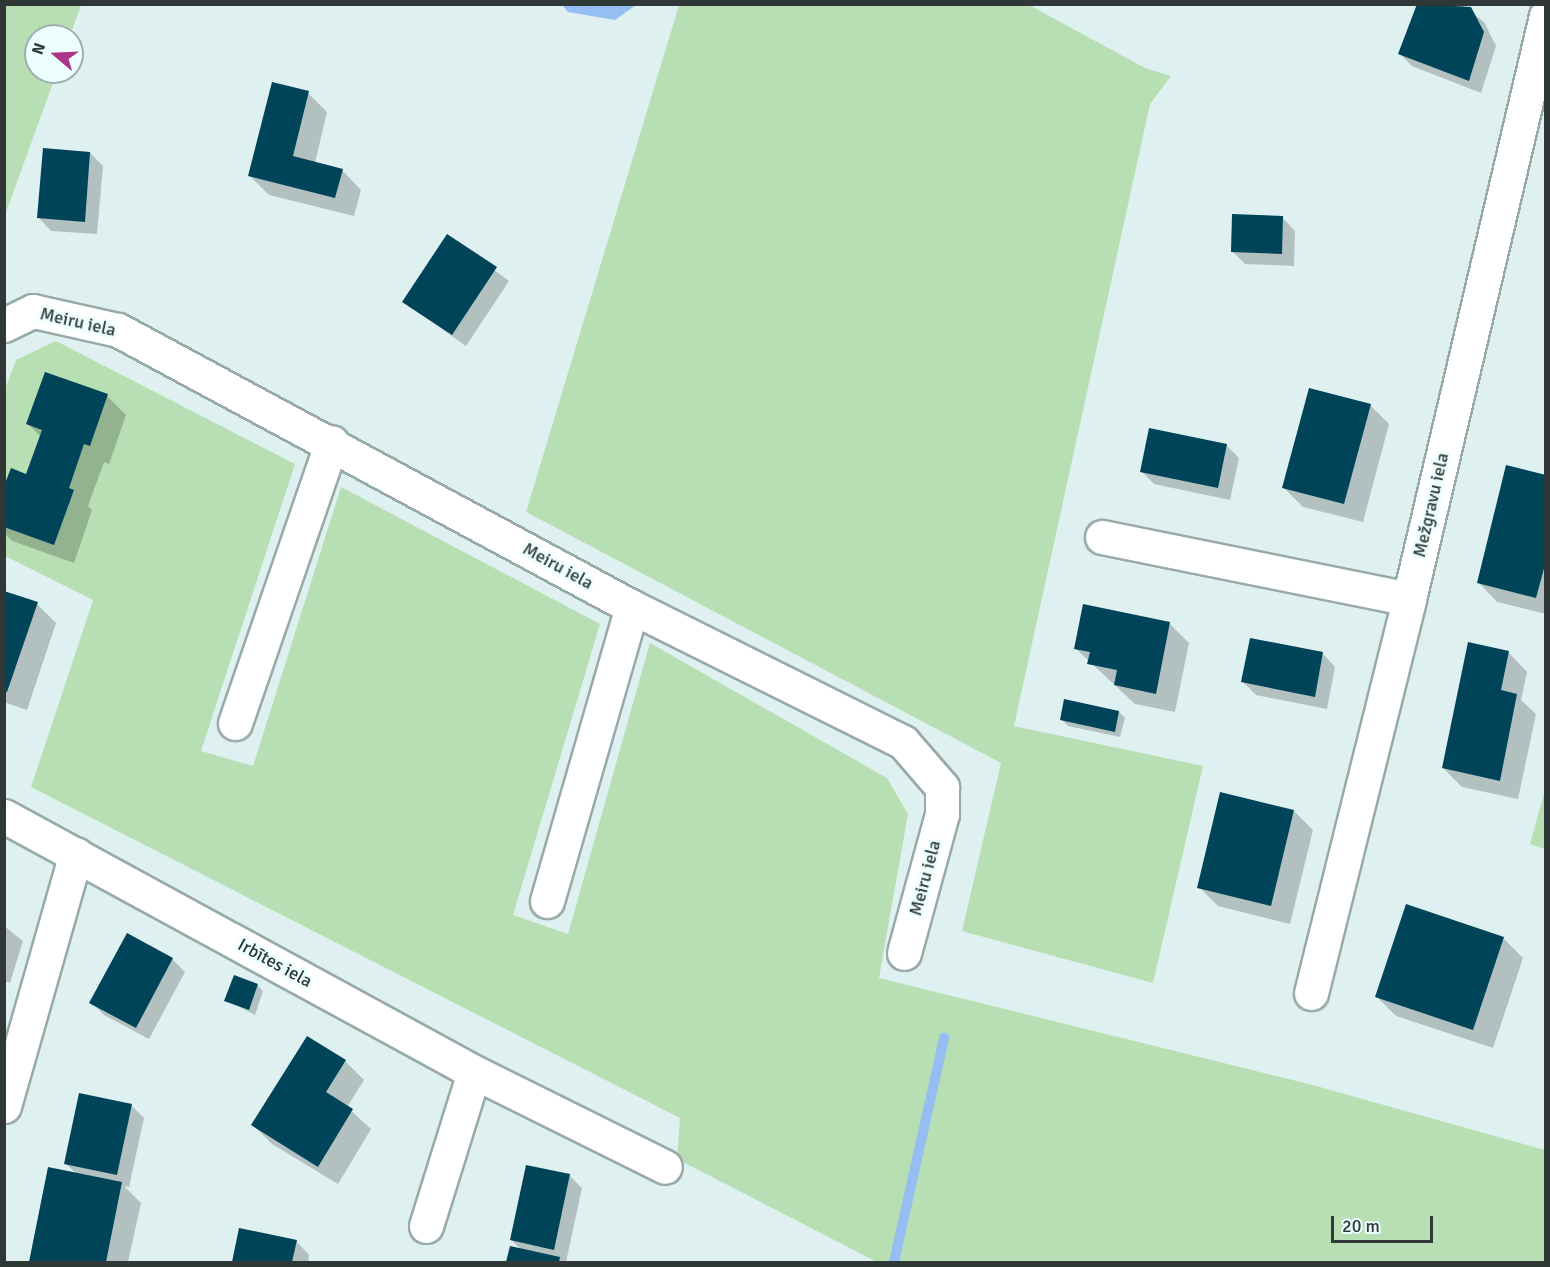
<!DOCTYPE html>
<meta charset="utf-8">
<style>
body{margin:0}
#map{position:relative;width:1550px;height:1267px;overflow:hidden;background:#dff0f1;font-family:Signika,sans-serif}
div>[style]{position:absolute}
.green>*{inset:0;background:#b8dfb3}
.water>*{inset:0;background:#95bef3}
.shadow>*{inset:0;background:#0003}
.stream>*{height:10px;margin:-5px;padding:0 5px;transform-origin:5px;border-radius:5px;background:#95bef3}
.building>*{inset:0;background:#00445a}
.roads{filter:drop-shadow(2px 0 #98a9a9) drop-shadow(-2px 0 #98a9a9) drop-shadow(0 2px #98a9a9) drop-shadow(0 -2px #98a9a9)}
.minor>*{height:33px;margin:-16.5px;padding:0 16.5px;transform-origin:16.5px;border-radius:16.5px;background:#fff}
span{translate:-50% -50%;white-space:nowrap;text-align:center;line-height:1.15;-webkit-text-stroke:6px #ecfefe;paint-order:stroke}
.street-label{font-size:18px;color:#303737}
.frame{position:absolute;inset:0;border:6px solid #303737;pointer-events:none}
.north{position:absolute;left:24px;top:24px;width:60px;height:60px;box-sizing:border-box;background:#ecfefe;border:2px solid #a1aeae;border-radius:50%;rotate:289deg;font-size:16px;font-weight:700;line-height:24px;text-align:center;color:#303737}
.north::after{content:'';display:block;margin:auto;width:21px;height:27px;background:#ab358c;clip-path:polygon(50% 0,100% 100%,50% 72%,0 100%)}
.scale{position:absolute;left:1331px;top:1216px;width:102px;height:27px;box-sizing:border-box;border:3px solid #303737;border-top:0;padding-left:8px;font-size:18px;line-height:21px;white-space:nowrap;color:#303737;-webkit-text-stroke:4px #ecfefe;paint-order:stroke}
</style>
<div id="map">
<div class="green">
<i style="clip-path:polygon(5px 4px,81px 5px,70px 36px,36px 36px,36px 72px,57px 72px,5px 215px)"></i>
<i style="clip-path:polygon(679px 5px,1029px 5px,1145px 68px,1171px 76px,1150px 104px,1014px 726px,1203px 766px,1153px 983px,962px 931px,1001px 763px,526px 512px)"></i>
<i style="clip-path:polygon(56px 341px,295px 464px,201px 751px,253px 766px,341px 487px,600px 624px,513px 915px,568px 934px,650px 643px,887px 778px,908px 814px,879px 978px,1309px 1084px,1545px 1150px,1545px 1262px,877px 1262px,677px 1159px,680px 1118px,31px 787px,93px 600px,5px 556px,4px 392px,16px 360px)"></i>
<i style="clip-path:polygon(1545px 790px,1545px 849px,1530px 844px)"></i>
</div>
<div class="water">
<i style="clip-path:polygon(562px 5px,636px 5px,615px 20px,568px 12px)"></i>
</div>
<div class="shadow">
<i style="clip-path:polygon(1419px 4px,1461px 4px,1484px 22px,1496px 46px,1481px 93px,1412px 66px,1400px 54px)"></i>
<i style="clip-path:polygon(308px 93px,327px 112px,315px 163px,342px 170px,361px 190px,354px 216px,269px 195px,250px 176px)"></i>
<i style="clip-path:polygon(90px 153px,103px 166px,97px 234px,51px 231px,39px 218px)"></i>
<i style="clip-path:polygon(1283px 218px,1295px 231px,1294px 266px,1245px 264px,1232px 251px)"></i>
<i style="clip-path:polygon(447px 236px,509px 281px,466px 346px,404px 302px)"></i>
<i style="clip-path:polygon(107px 396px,126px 415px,109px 464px,104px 462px,88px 506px,92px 510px,74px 563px,12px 541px,4px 533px,4px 490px,27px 476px,41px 437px,28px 424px)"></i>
<i style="clip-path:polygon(1370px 405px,1389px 424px,1363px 522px,1303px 507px,1284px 488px)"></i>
<i style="clip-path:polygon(1226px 445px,1239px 458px,1230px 500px,1154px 484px,1141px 471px)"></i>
<i style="clip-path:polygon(1546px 476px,1546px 614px,1497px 602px,1478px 582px)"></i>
<i style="clip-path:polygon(4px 592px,37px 604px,56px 623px,27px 710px,4px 702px)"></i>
<i style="clip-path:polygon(1170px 624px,1189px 643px,1175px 712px,1135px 704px,1075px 648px)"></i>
<i style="clip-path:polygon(1508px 652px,1527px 672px,1521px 700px,1536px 714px,1518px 799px,1462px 787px,1443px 768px)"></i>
<i style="clip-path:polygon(1323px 654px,1335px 667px,1327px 709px,1256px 695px,1243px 682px)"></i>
<i style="clip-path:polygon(1119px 712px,1125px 718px,1120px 737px,1068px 726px,1062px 720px)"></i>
<i style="clip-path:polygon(1294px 811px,1313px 830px,1290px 924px,1218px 906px,1199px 887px)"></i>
<i style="clip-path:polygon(4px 926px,23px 941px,10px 983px,4px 981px)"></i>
<i style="clip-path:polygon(1503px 938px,1523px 958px,1493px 1048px,1396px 1016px,1377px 997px)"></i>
<i style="clip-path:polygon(172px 959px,185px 972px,149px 1039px,104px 1015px,91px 1002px)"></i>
<i style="clip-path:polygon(257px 985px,263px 991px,255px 1015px,226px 1000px)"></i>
<i style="clip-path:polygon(345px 1061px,364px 1080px,347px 1107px,371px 1129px,338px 1184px,272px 1144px,253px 1125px)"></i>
<i style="clip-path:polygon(132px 1106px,144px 1118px,129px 1187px,124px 1186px,141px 1203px,128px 1262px,32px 1262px,77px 1174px,66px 1164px)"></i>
<i style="clip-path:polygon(569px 1175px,582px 1188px,566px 1262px,508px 1262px,511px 1248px,522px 1250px,511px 1240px)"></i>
<i style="clip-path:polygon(241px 1229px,297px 1242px,309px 1255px,308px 1262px,233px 1262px)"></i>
</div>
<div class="stream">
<i style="left:894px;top:1262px;width:230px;rotate:-77.4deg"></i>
</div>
<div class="building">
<i style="clip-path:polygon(1417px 4px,1471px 7px,1484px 32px,1469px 81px,1398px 54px)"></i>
<i style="clip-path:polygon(272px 82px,309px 91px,293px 156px,343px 169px,335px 198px,248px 176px)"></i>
<i style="clip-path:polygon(43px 148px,90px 152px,85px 222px,37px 218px)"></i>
<i style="clip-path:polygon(1232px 214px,1283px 216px,1282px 254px,1231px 252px)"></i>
<i style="clip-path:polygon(447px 234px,497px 267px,452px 335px,402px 302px)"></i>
<i style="clip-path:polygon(45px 372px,108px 394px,90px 446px,84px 444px,69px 488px,74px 490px,54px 545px,4px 527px,4px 486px,11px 468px,26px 474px,42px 430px,26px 424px)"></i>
<i style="clip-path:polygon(1309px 388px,1371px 404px,1344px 504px,1282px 488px)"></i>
<i style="clip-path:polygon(1149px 428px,1227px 444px,1218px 488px,1140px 472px)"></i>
<i style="clip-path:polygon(1506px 465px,1546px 475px,1546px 561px,1536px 598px,1477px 583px)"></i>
<i style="clip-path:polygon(4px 591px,38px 602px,7px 692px,4px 691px)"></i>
<i style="clip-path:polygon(1083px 604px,1170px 622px,1156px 694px,1114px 685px,1117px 670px,1087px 664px,1090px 652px,1074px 649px)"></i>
<i style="clip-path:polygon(1250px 638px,1323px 652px,1315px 697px,1241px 682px)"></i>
<i style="clip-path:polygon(1468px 642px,1509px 651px,1501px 690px,1517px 694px,1500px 781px,1442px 768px)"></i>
<i style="clip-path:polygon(1064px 699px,1119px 711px,1115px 732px,1060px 720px)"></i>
<i style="clip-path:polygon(1220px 792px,1294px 810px,1271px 906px,1197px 888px)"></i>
<i style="clip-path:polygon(1406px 904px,1504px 937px,1473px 1030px,1375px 997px)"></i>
<i style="clip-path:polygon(127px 933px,173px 958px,136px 1028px,89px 1003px)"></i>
<i style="clip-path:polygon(234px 975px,258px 984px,249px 1010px,224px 1001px)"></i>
<i style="clip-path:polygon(307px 1036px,346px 1060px,326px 1092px,353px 1109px,318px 1167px,251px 1125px)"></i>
<i style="clip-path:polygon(79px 1093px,132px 1104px,117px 1175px,64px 1164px)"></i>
<i style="clip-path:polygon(526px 1165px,570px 1174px,554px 1250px,510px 1240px)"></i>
<i style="clip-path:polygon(48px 1167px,122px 1182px,106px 1262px,29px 1262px)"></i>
<i style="clip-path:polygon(239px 1228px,297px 1240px,292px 1262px,232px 1262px)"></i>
<i style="clip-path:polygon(510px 1246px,560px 1257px,559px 1262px,506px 1262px)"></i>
</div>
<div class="roads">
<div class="minor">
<i style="left:4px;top:325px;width:32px;rotate:-26deg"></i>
<i style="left:33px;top:311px;width:87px;rotate:12.6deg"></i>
<i style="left:118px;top:330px;width:584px;rotate:28.32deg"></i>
<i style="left:632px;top:607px;width:303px;rotate:26.5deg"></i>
<i style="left:903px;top:742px;width:60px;rotate:49.1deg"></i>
<i style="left:942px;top:787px;width:27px;rotate:90deg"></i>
<i style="left:942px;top:814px;width:144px;rotate:105.3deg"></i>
<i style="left:1102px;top:537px;width:313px;rotate:11.4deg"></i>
<i style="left:235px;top:723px;width:297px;rotate:-71deg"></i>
<i style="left:4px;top:816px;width:535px;rotate:28.58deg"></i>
<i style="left:474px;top:1072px;width:213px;rotate:26.4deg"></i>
<i style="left:547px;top:901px;width:306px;rotate:-73.9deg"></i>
<i style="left:1311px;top:993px;width:406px;rotate:-76deg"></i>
<i style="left:1409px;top:599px;width:599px;rotate:-76.78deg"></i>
<i style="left:4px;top:1106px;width:262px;rotate:-74.1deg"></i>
<i style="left:426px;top:1226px;width:161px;rotate:-72.7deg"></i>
</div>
</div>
<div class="street-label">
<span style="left:78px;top:322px;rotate:13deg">Meiru iela</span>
<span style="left:1431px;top:505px;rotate:-77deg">Mežgravu iela</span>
<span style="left:558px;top:566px;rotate:29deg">Meiru iela</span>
<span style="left:925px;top:878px;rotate:-75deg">Meiru iela</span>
<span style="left:275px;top:963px;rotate:29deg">Irbītes iela</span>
</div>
<div class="frame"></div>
<div class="north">N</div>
<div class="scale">20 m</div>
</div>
